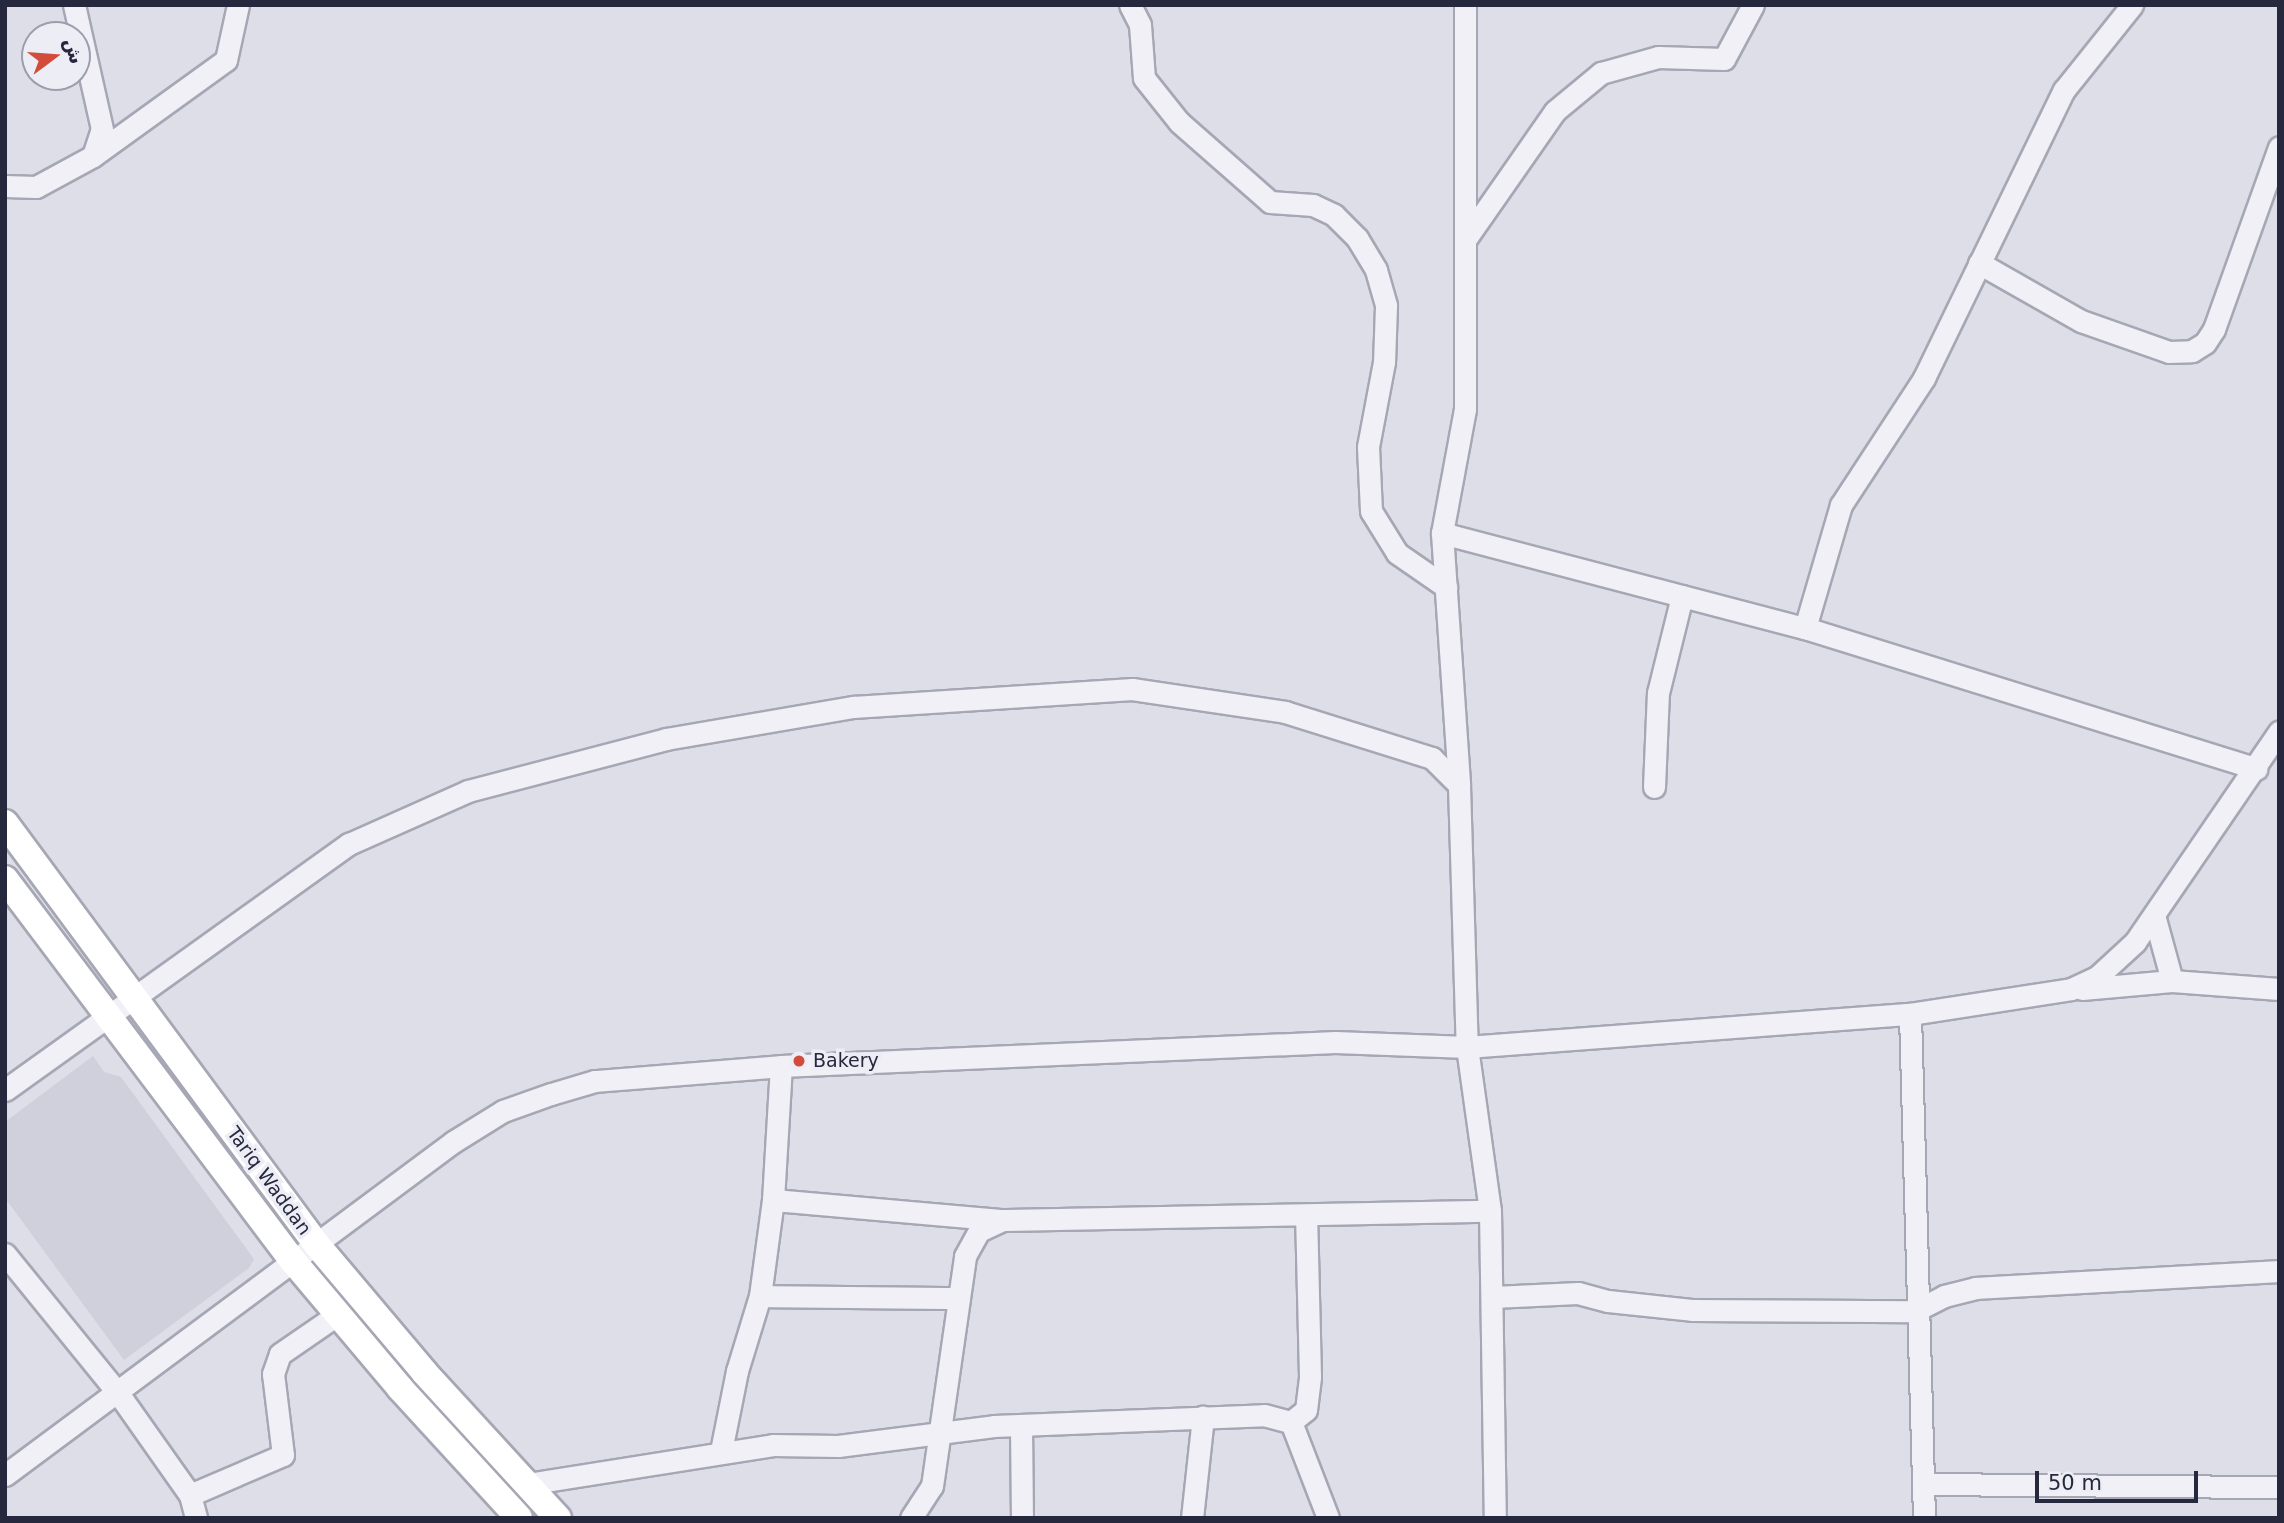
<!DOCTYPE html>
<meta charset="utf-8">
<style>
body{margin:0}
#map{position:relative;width:2284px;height:1523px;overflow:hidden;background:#dddee7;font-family:"DejaVu Sans",Vazirmatn,sans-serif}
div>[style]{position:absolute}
.built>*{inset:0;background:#cfd0dc}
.roads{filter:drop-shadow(2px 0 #a6a7b4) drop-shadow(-2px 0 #a6a7b4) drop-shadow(0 2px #a6a7b4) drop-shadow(0 -2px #a6a7b4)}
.minor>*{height:21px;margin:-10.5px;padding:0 10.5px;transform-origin:10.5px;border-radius:10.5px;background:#f0f0f6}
.major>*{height:26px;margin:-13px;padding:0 13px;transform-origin:13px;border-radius:13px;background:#fff}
.dots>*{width:19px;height:19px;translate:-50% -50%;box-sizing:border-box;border:4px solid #ecedf5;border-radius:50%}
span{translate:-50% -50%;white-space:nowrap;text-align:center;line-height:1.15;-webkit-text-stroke:7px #ecedf5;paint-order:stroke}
.poi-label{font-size:19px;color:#26283e}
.left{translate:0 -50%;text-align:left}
.street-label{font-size:19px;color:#26283e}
.frame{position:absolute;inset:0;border:7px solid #26283e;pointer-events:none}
.north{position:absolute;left:21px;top:21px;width:70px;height:70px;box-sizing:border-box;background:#ecedf5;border:2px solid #9d9eac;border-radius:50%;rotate:74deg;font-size:19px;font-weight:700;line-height:28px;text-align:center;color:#26283e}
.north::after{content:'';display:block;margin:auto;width:24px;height:32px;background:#d24c3c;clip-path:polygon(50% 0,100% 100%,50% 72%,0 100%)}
.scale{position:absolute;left:2035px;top:1471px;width:163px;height:32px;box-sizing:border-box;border:4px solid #26283e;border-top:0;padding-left:9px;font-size:21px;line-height:24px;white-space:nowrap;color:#26283e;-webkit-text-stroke:5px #ecedf5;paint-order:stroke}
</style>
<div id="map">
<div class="built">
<i style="clip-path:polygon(93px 1056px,104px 1072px,121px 1077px,254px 1259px,249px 1268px,124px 1360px,5px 1198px,5px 1122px)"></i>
</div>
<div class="roads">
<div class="minor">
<i style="left:1130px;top:5px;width:22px;rotate:63deg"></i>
<i style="left:1140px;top:25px;width:53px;rotate:85.7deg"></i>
<i style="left:1144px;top:78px;width:56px;rotate:51.5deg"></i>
<i style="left:1179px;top:122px;width:121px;rotate:41.3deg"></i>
<i style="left:1270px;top:202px;width:43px;rotate:4deg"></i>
<i style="left:1313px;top:205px;width:23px;rotate:25deg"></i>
<i style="left:1334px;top:215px;width:33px;rotate:45deg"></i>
<i style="left:1357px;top:238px;width:37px;rotate:59deg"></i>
<i style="left:1376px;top:270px;width:37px;rotate:74deg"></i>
<i style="left:1386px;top:306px;width:56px;rotate:92deg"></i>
<i style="left:1384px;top:362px;width:86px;rotate:100.7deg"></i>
<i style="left:1368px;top:447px;width:64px;rotate:87.3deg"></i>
<i style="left:1371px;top:511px;width:49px;rotate:58.2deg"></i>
<i style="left:1397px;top:553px;width:60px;rotate:34.8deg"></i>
<i style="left:1465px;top:5px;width:404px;rotate:90deg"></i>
<i style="left:1465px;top:409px;width:126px;rotate:100.5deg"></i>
<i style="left:1442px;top:533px;width:253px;rotate:86.1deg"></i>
<i style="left:1459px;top:785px;width:262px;rotate:88.3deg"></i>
<i style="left:1467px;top:1047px;width:166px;rotate:82deg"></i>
<i style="left:1490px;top:1211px;width:307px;rotate:89.1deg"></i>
<i style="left:93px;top:156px;width:164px;rotate:-35.8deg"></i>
<i style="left:226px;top:60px;width:56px;rotate:-77.7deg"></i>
<i style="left:5px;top:186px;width:31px;rotate:2deg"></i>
<i style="left:36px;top:187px;width:65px;rotate:-28.5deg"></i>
<i style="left:93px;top:156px;width:28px;rotate:-72deg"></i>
<i style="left:102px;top:129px;width:127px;rotate:-102.7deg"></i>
<i style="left:1465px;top:240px;width:157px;rotate:-55.1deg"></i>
<i style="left:1555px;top:111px;width:60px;rotate:-39.6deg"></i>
<i style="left:1601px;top:73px;width:59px;rotate:-15.7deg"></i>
<i style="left:1658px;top:57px;width:66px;rotate:1.7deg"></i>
<i style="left:1724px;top:59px;width:61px;rotate:-61.8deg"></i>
<i style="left:1979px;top:263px;width:117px;rotate:29.6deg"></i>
<i style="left:2081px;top:321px;width:93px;rotate:19.4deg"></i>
<i style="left:2169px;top:352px;width:23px;rotate:-2deg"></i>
<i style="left:2192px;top:351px;width:15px;rotate:-32deg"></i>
<i style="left:2205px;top:343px;width:17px;rotate:-57deg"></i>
<i style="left:2214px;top:329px;width:193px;rotate:-70.3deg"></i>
<i style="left:1442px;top:533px;width:375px;rotate:14.7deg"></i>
<i style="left:1805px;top:628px;width:473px;rotate:17.3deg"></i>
<i style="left:1805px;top:628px;width:128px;rotate:-73.7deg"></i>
<i style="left:1841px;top:505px;width:152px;rotate:-56.8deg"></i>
<i style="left:1924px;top:378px;width:320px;rotate:-64.1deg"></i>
<i style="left:2064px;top:90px;width:109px;rotate:-51.3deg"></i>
<i style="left:1654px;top:787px;width:94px;rotate:-87.6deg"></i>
<i style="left:1658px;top:693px;width:100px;rotate:-76.1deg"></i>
<i style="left:2154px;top:915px;width:68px;rotate:74.7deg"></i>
<i style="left:2082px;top:989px;width:90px;rotate:-5.1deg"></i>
<i style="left:2172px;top:981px;width:107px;rotate:4.3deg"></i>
<i style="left:1910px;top:1014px;width:504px;rotate:88.41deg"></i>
<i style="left:5px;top:1090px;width:423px;rotate:-35.6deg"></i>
<i style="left:349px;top:844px;width:130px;rotate:-24deg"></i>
<i style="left:468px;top:791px;width:205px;rotate:-14.7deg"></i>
<i style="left:666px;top:739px;width:190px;rotate:-9.7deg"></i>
<i style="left:853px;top:707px;width:280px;rotate:-3.7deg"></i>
<i style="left:1132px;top:689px;width:155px;rotate:8.5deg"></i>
<i style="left:1285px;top:712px;width:154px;rotate:17.4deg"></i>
<i style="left:1432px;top:758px;width:38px;rotate:45deg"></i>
<i style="left:773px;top:1200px;width:229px;rotate:5deg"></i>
<i style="left:5px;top:1254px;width:179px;rotate:50.9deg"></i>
<i style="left:118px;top:1393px;width:125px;rotate:54.8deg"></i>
<i style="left:190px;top:1495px;width:24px;rotate:75deg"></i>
<i style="left:760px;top:1296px;width:199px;rotate:0.6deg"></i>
<i style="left:1493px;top:1297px;width:85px;rotate:-2.7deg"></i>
<i style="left:1578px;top:1293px;width:31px;rotate:15deg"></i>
<i style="left:1608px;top:1301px;width:84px;rotate:6.1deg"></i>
<i style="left:1692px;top:1310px;width:223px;rotate:0.3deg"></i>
<i style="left:1915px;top:1311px;width:33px;rotate:-27deg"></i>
<i style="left:1944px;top:1296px;width:33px;rotate:-14deg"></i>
<i style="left:1976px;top:1288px;width:303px;rotate:-3.2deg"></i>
<i style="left:1291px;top:1422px;width:19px;rotate:-39deg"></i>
<i style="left:1306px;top:1410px;width:34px;rotate:-83deg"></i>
<i style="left:1310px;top:1376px;width:161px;rotate:-91.4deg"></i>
<i style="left:1021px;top:1425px;width:93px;rotate:89.4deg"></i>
<i style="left:721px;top:1451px;width:82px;rotate:-78.7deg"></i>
<i style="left:737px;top:1371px;width:78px;rotate:-73deg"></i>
<i style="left:760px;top:1296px;width:97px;rotate:-82.3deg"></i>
<i style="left:773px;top:1200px;width:134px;rotate:-86.6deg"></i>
<i style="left:5px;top:1475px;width:558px;rotate:-36.62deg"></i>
<i style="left:453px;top:1142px;width:59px;rotate:-31.8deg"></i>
<i style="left:503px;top:1111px;width:51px;rotate:-19.5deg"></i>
<i style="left:551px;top:1094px;width:46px;rotate:-16.5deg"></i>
<i style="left:595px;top:1081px;width:187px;rotate:-4.6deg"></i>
<i style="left:781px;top:1066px;width:555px;rotate:-2.48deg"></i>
<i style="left:1335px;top:1042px;width:132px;rotate:2.2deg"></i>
<i style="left:1467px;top:1047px;width:444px;rotate:-4.3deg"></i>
<i style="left:1910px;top:1014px;width:163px;rotate:-8.8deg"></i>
<i style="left:2071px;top:989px;width:29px;rotate:-25deg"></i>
<i style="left:2097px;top:977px;width:52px;rotate:-42.6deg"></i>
<i style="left:2135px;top:942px;width:255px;rotate:-55.6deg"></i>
<i style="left:527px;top:1484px;width:249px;rotate:-9deg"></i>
<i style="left:773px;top:1445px;width:65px;rotate:0.9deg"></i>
<i style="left:838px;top:1446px;width:157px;rotate:-7.3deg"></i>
<i style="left:994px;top:1426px;width:270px;rotate:-2.3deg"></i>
<i style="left:1264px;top:1415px;width:28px;rotate:15deg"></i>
<i style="left:1291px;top:1422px;width:103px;rotate:68.9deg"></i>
<i style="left:1923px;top:1484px;width:356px;rotate:0.5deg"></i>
<i style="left:190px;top:1495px;width:101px;rotate:-23.3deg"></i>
<i style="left:283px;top:1455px;width:82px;rotate:-97deg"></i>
<i style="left:273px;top:1374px;width:21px;rotate:-71deg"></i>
<i style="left:280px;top:1354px;width:70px;rotate:-34.6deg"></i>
<i style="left:911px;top:1518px;width:38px;rotate:-57deg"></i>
<i style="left:932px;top:1486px;width:232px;rotate:-81.8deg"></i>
<i style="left:965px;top:1256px;width:29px;rotate:-61deg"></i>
<i style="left:979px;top:1231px;width:26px;rotate:-25deg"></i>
<i style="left:1003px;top:1220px;width:487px;rotate:-1.1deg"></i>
<i style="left:1192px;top:1518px;width:102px;rotate:-83.8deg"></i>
</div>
<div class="major">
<i style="left:5px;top:823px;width:525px;rotate:53.52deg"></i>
<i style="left:317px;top:1245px;width:167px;rotate:49.8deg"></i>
<i style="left:425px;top:1373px;width:197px;rotate:47.5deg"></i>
<i style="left:5px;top:879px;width:480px;rotate:53deg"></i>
<i style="left:294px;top:1262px;width:165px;rotate:49.9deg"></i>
<i style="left:400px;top:1388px;width:176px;rotate:47.5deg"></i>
</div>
</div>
<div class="dots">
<i style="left:799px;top:1061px;background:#d24c3c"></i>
</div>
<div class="poi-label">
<span class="left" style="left:813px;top:1061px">Bakery</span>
</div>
<div class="street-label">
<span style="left:269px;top:1181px;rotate:54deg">Tariq Waddan</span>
</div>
<div class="frame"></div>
<div class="north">ش</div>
<div class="scale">50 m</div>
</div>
